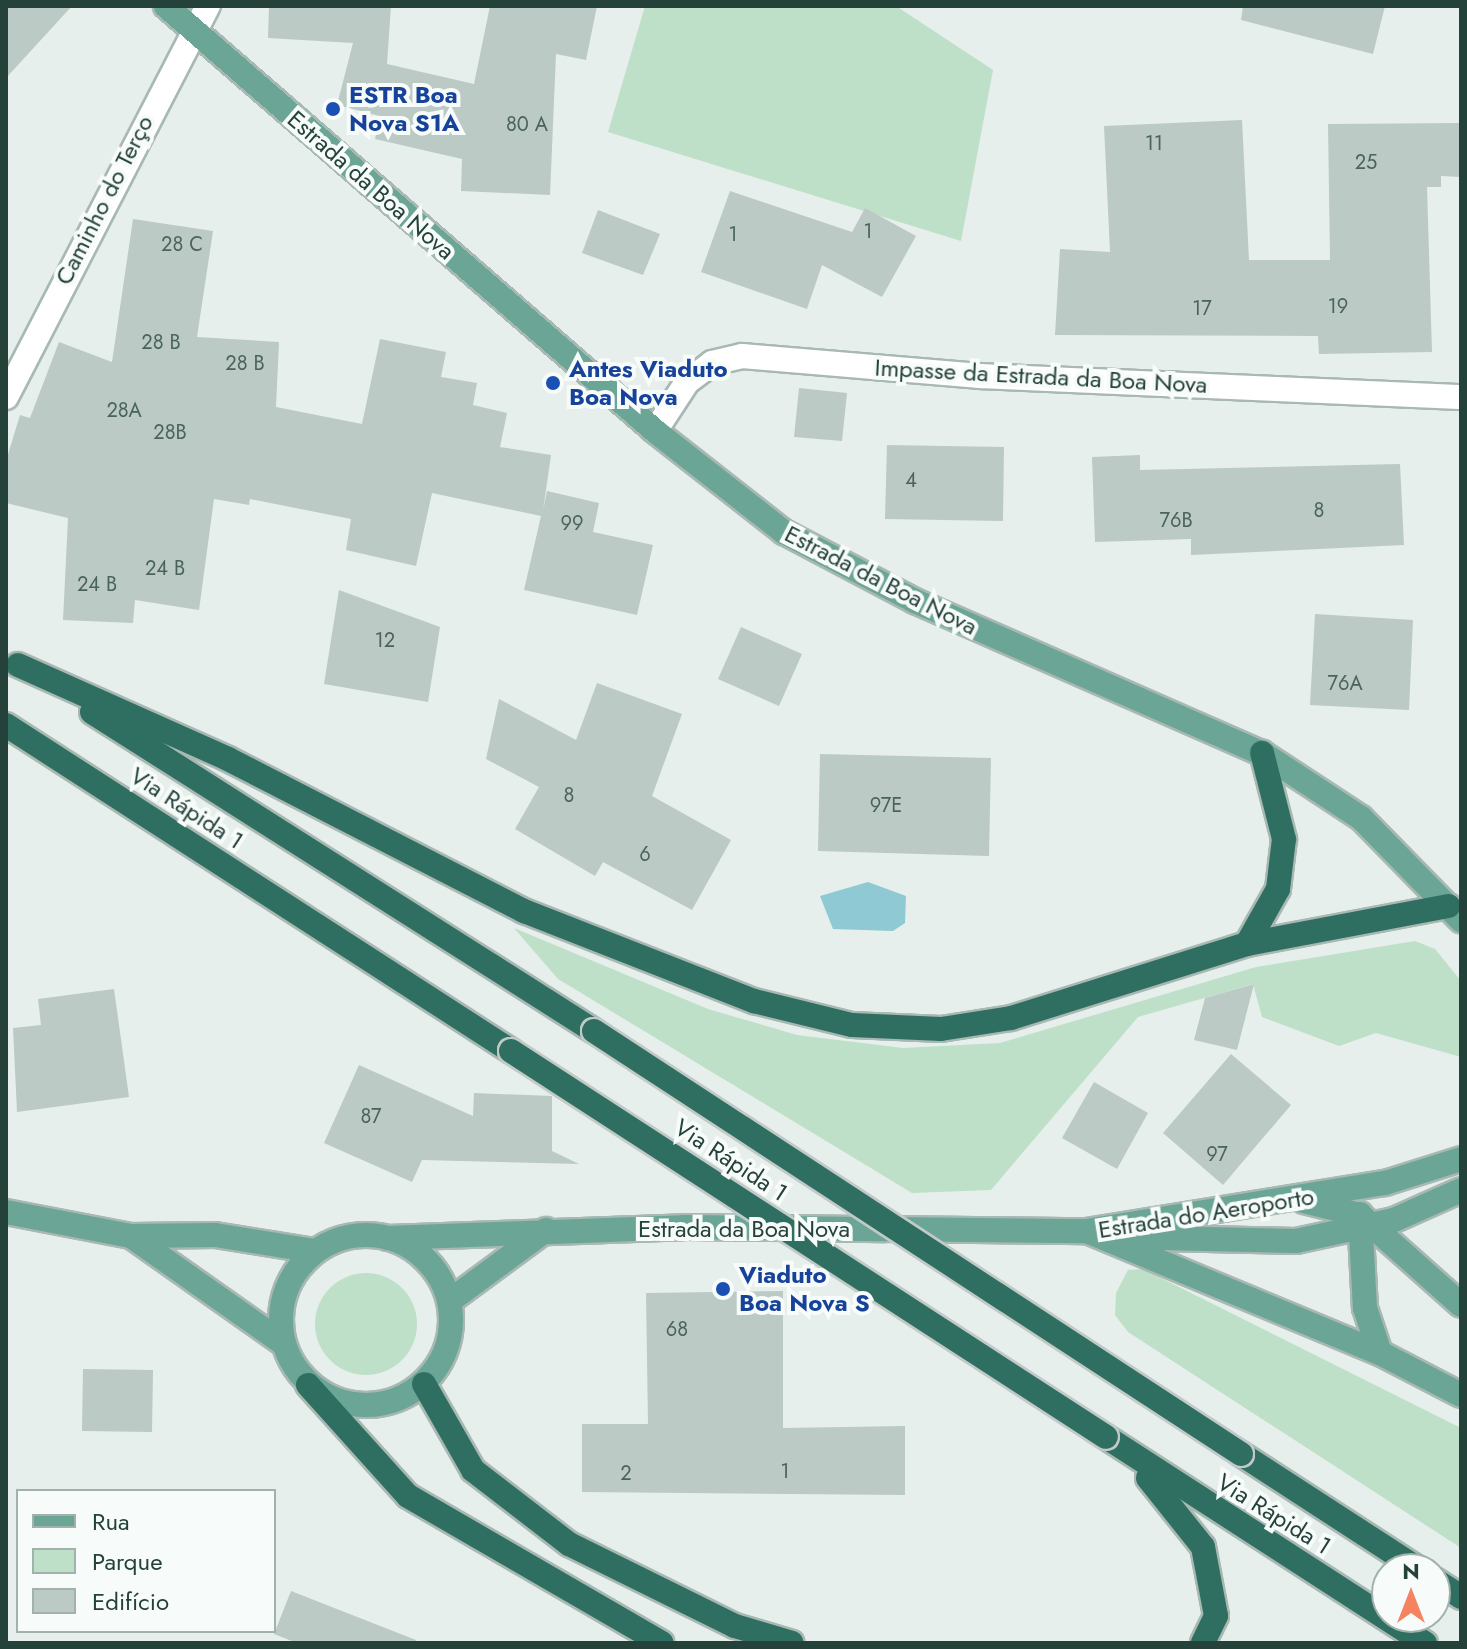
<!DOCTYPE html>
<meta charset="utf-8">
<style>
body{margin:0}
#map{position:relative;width:1467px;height:1649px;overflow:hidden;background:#e6efeb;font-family:Jost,sans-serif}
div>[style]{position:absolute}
.green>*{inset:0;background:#bfe0c8}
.round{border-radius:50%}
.water>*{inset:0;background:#8ec9d4}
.building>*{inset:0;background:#bbcac4}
.roads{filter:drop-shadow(2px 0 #a8b8b2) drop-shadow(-2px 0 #a8b8b2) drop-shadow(0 2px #a8b8b2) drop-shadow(0 -2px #a8b8b2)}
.minor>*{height:24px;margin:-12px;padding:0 12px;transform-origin:12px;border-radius:12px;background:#fff}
.major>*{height:24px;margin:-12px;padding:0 12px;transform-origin:12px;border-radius:12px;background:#6aa596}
.major>.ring{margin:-12px;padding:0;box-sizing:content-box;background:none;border:24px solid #6aa596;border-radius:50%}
.highway>*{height:24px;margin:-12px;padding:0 12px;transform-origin:12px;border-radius:12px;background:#2f6f62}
.bridges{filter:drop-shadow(2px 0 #c2cac8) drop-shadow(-2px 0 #c2cac8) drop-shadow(0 2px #c2cac8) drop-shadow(0 -2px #c2cac8)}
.highway-bridge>*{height:24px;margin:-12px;padding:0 12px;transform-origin:12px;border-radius:12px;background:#2f6f62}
.dots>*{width:22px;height:22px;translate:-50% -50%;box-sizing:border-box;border:4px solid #f7fbf9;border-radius:50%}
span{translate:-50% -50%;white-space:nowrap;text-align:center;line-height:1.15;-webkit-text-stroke:8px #f7fbf9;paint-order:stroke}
.number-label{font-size:20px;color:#4a645c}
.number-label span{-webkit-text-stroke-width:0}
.transit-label{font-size:24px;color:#164399;font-weight:700}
.left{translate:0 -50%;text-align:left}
.street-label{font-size:24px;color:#24423a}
.frame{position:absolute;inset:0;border:8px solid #24423a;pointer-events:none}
.legend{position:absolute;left:16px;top:1489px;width:260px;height:144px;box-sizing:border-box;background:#f7fbf9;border:2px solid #a3b1ad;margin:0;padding:10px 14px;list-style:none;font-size:24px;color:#24423a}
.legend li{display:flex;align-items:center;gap:16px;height:40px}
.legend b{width:40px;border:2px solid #a3b1ad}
.north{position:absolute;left:1371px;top:1553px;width:80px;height:80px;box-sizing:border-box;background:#f7fbf9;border:2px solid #a3b1ad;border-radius:50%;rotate:0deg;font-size:22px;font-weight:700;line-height:32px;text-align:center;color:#24423a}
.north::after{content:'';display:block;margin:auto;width:28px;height:36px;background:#f4845f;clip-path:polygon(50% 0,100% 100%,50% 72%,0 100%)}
</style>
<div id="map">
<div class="green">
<i style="clip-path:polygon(645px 6px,896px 6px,993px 70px,961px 241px,608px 132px)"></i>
<i style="clip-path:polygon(514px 928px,708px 1009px,797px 1035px,903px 1048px,1000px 1043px,1256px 967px,1415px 941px,1435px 949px,1461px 981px,1461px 1057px,1376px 1033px,1339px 1046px,1262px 1017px,1253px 984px,1138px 1017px,991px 1190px,912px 1193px,558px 979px)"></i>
<i style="clip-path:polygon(1143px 1269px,1461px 1428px,1461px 1548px,1128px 1332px,1115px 1315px,1116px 1293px,1128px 1270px)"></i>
<i class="round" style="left:315px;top:1273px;width:102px;height:102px"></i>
</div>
<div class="water">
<i style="clip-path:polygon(868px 882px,906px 896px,905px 923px,893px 931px,833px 929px,820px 896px)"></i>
</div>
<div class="building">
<i style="clip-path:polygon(6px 6px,72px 6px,6px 78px)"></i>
<i style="clip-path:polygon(269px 6px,391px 6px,387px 64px,474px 84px,490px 6px,597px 6px,586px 60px,556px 54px,550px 195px,461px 191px,462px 159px,375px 139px,380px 116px,337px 105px,353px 43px,268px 38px)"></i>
<i style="clip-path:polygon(1243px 6px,1385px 6px,1373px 54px,1241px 20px)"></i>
<i style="clip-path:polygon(1242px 120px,1249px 260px,1330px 260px,1328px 124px,1461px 123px,1461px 177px,1441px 176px,1441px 187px,1427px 187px,1432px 352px,1319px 354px,1318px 336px,1055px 335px,1060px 249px,1110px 252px,1104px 126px)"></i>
<i style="clip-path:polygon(730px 191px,852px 232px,865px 208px,916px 236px,882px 297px,822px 265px,807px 309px,701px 272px)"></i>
<i style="clip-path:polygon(598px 210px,660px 234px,643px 275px,582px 253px)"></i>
<i style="clip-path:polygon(133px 219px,213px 231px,197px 337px,279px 342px,276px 407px,362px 424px,380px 339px,446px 352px,441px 377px,477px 383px,473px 405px,507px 413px,500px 447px,551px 455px,543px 511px,547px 491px,599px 503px,593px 532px,653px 545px,637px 615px,524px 590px,541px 516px,432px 493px,416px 566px,346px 550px,351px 519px,250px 499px,249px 505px,214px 499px,199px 610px,135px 600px,133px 623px,63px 620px,68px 518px,6px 503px,6px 461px,20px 415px,30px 418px,59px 342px,112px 362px)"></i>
<i style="clip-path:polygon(799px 388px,847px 393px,842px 441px,794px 437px)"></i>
<i style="clip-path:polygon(887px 445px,1004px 447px,1003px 521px,885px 519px)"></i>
<i style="clip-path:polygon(1140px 455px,1140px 470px,1400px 464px,1404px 545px,1191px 555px,1191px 539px,1095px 542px,1092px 457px)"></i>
<i style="clip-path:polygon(339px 590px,440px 627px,428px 702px,324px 684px)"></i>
<i style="clip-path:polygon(1315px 614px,1413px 620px,1409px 710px,1310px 705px)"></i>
<i style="clip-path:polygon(741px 627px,802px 654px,779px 706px,718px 679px)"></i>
<i style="clip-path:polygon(597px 683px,682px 714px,652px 796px,731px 840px,692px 910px,603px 862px,595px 876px,515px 829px,539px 787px,486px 759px,499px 699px,576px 740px)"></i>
<i style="clip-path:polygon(820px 754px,991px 758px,989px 856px,818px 851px)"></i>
<i style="clip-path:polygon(1254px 984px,1237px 1050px,1194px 1040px,1205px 998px)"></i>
<i style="clip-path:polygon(114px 989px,129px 1097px,17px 1112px,13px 1028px,41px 1025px,38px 999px)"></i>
<i style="clip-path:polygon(1231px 1054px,1291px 1105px,1223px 1185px,1163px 1133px)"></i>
<i style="clip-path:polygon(359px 1065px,473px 1116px,474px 1093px,552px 1096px,552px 1151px,579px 1164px,422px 1160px,412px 1182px,324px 1143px)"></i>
<i style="clip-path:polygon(1094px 1082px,1148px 1113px,1117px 1169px,1062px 1138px)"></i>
<i style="clip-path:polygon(783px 1291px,783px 1428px,905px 1426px,905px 1495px,582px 1492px,582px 1424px,648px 1424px,646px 1293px)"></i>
<i style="clip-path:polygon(83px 1369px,153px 1370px,152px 1432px,82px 1431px)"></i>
<i style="clip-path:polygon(291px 1591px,416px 1640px,415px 1643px,297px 1643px,274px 1634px)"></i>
</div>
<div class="roads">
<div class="minor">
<i style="left:6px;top:397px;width:440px;rotate:-62.7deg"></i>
<i style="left:655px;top:431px;width:59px;rotate:-56.9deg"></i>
<i style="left:687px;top:382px;width:31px;rotate:-37deg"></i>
<i style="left:712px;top:363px;width:31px;rotate:-13deg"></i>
<i style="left:742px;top:356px;width:239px;rotate:4.8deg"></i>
<i style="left:980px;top:376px;width:481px;rotate:2.5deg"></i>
</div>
<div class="major">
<i style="left:166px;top:6px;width:648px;rotate:40.99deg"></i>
<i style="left:655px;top:431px;width:164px;rotate:38.1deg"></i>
<i style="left:784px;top:532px;width:148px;rotate:27.8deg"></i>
<i style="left:915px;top:601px;width:379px;rotate:23.7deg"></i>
<i style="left:1262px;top:753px;width:118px;rotate:33.3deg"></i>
<i style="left:1361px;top:818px;width:143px;rotate:45.6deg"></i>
<i style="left:1304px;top:1201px;width:58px;rotate:14deg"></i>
<i style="left:1360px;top:1215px;width:135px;rotate:41.7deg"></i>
<i style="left:6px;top:1212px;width:127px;rotate:10.9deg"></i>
<i style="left:131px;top:1236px;width:84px;rotate:-0.7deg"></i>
<i style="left:215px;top:1235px;width:101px;rotate:9.1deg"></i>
<i style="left:1360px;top:1214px;width:94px;rotate:87deg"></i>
<i style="left:1365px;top:1308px;width:47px;rotate:71.6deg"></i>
<i style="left:1089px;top:1232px;width:315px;rotate:22.6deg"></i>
<i style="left:1380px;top:1353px;width:91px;rotate:27.4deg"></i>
<i class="ring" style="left:281px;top:1235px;width:146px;height:146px"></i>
<i style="left:131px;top:1236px;width:187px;rotate:35.2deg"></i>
<i style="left:1117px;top:1237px;width:179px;rotate:1.3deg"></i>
<i style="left:1296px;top:1241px;width:100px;rotate:-12.1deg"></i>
<i style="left:1394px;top:1220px;width:73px;rotate:-24.1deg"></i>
<i style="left:388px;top:1238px;width:296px;rotate:-2.1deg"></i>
<i style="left:684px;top:1227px;width:403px;rotate:0.6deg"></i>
<i style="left:1087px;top:1231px;width:302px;rotate:-9.2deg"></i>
<i style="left:1385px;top:1183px;width:80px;rotate:-17.5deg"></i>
<i style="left:451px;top:1300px;width:118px;rotate:-36.4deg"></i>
</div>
<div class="highway">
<i style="left:18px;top:665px;width:230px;rotate:24.1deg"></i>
<i style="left:228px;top:759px;width:333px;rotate:27.2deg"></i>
<i style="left:524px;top:911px;width:247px;rotate:21.4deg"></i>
<i style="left:754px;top:1001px;width:101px;rotate:13.8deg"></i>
<i style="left:852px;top:1025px;width:89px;rotate:2.6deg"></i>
<i style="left:941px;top:1029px;width:71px;rotate:-8.9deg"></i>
<i style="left:1011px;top:1018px;width:247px;rotate:-17.4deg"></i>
<i style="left:1247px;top:944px;width:205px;rotate:-10.7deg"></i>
<i style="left:92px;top:712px;width:595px;rotate:32.43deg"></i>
<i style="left:6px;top:725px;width:601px;rotate:32.84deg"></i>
<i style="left:1247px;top:944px;width:63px;rotate:-60.6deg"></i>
<i style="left:1278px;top:889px;width:50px;rotate:-83.2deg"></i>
<i style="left:1284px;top:839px;width:89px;rotate:-104.3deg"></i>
<i style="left:424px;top:1384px;width:99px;rotate:60.3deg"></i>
<i style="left:473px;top:1470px;width:121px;rotate:37.6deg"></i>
<i style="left:569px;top:1544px;width:185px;rotate:26.3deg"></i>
<i style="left:735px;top:1626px;width:59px;rotate:16.6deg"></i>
<i style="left:308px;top:1385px;width:149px;rotate:48deg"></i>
<i style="left:408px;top:1496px;width:293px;rotate:30.1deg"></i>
<i style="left:1106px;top:1437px;width:380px;rotate:32.9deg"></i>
<i style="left:1241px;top:1454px;width:211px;rotate:33deg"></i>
<i style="left:1148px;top:1478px;width:88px;rotate:51.4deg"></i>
<i style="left:1203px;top:1547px;width:70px;rotate:79.3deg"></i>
<i style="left:1216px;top:1616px;width:30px;rotate:116deg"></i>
<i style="left:1435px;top:1580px;width:31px;rotate:33deg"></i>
</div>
</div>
<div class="bridges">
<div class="highway-bridge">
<i style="left:594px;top:1031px;width:773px;rotate:33.18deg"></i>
<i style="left:511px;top:1051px;width:709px;rotate:32.97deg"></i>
</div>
</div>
<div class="dots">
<i style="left:333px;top:109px;background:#1a4fb4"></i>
<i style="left:553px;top:383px;background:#1a4fb4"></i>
<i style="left:723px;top:1289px;background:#1a4fb4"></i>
</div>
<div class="number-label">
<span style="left:527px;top:124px">80 A</span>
<span style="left:1154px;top:143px">11</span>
<span style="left:1366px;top:162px">25</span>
<span style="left:868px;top:231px">1</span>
<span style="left:733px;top:234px">1</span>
<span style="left:182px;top:244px">28 C</span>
<span style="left:1338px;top:306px">19</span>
<span style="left:1202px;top:308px">17</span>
<span style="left:161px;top:342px">28 B</span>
<span style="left:245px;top:363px">28 B</span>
<span style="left:124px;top:410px">28A</span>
<span style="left:170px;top:432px">28B</span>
<span style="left:911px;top:480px">4</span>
<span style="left:1319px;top:510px">8</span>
<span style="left:1176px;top:520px">76B</span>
<span style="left:572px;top:523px">99</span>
<span style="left:165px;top:568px">24 B</span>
<span style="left:97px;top:584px">24 B</span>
<span style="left:385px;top:640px">12</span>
<span style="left:1345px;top:683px">76A</span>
<span style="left:569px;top:795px">8</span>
<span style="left:886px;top:805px">97E</span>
<span style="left:645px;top:854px">6</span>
<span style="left:371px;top:1116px">87</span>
<span style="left:1217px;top:1154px">97</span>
<span style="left:677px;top:1329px">68</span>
<span style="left:785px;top:1471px">1</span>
<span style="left:626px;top:1473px">2</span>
</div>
<div class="transit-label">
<span class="left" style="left:349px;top:109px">ESTR Boa<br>Nova S1A</span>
<span class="left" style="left:569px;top:383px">Antes Viaduto<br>Boa Nova</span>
<span class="left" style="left:739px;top:1289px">Viaduto<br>Boa Nova S</span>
</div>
<div class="street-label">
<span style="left:371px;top:185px;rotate:41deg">Estrada da Boa Nova</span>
<span style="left:104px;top:200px;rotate:-63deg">Caminho do Terço</span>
<span style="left:1041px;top:376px;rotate:3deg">Impasse da Estrada da Boa Nova</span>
<span style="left:881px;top:580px;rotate:27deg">Estrada da Boa Nova</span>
<span style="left:187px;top:808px;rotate:33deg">Via Rápida 1</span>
<span style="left:731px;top:1160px;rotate:33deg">Via Rápida 1</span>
<span style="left:1206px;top:1213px;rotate:-9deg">Estrada do Aeroporto</span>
<span style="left:744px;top:1229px">Estrada da Boa Nova</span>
<span style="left:1274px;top:1514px;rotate:32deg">Via Rápida 1</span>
</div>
<div class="frame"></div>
<ul class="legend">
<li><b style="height:10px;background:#6aa596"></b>Rua</li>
<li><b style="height:22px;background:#bfe0c8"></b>Parque</li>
<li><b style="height:22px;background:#bbcac4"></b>Edifício</li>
</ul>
<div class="north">N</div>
</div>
